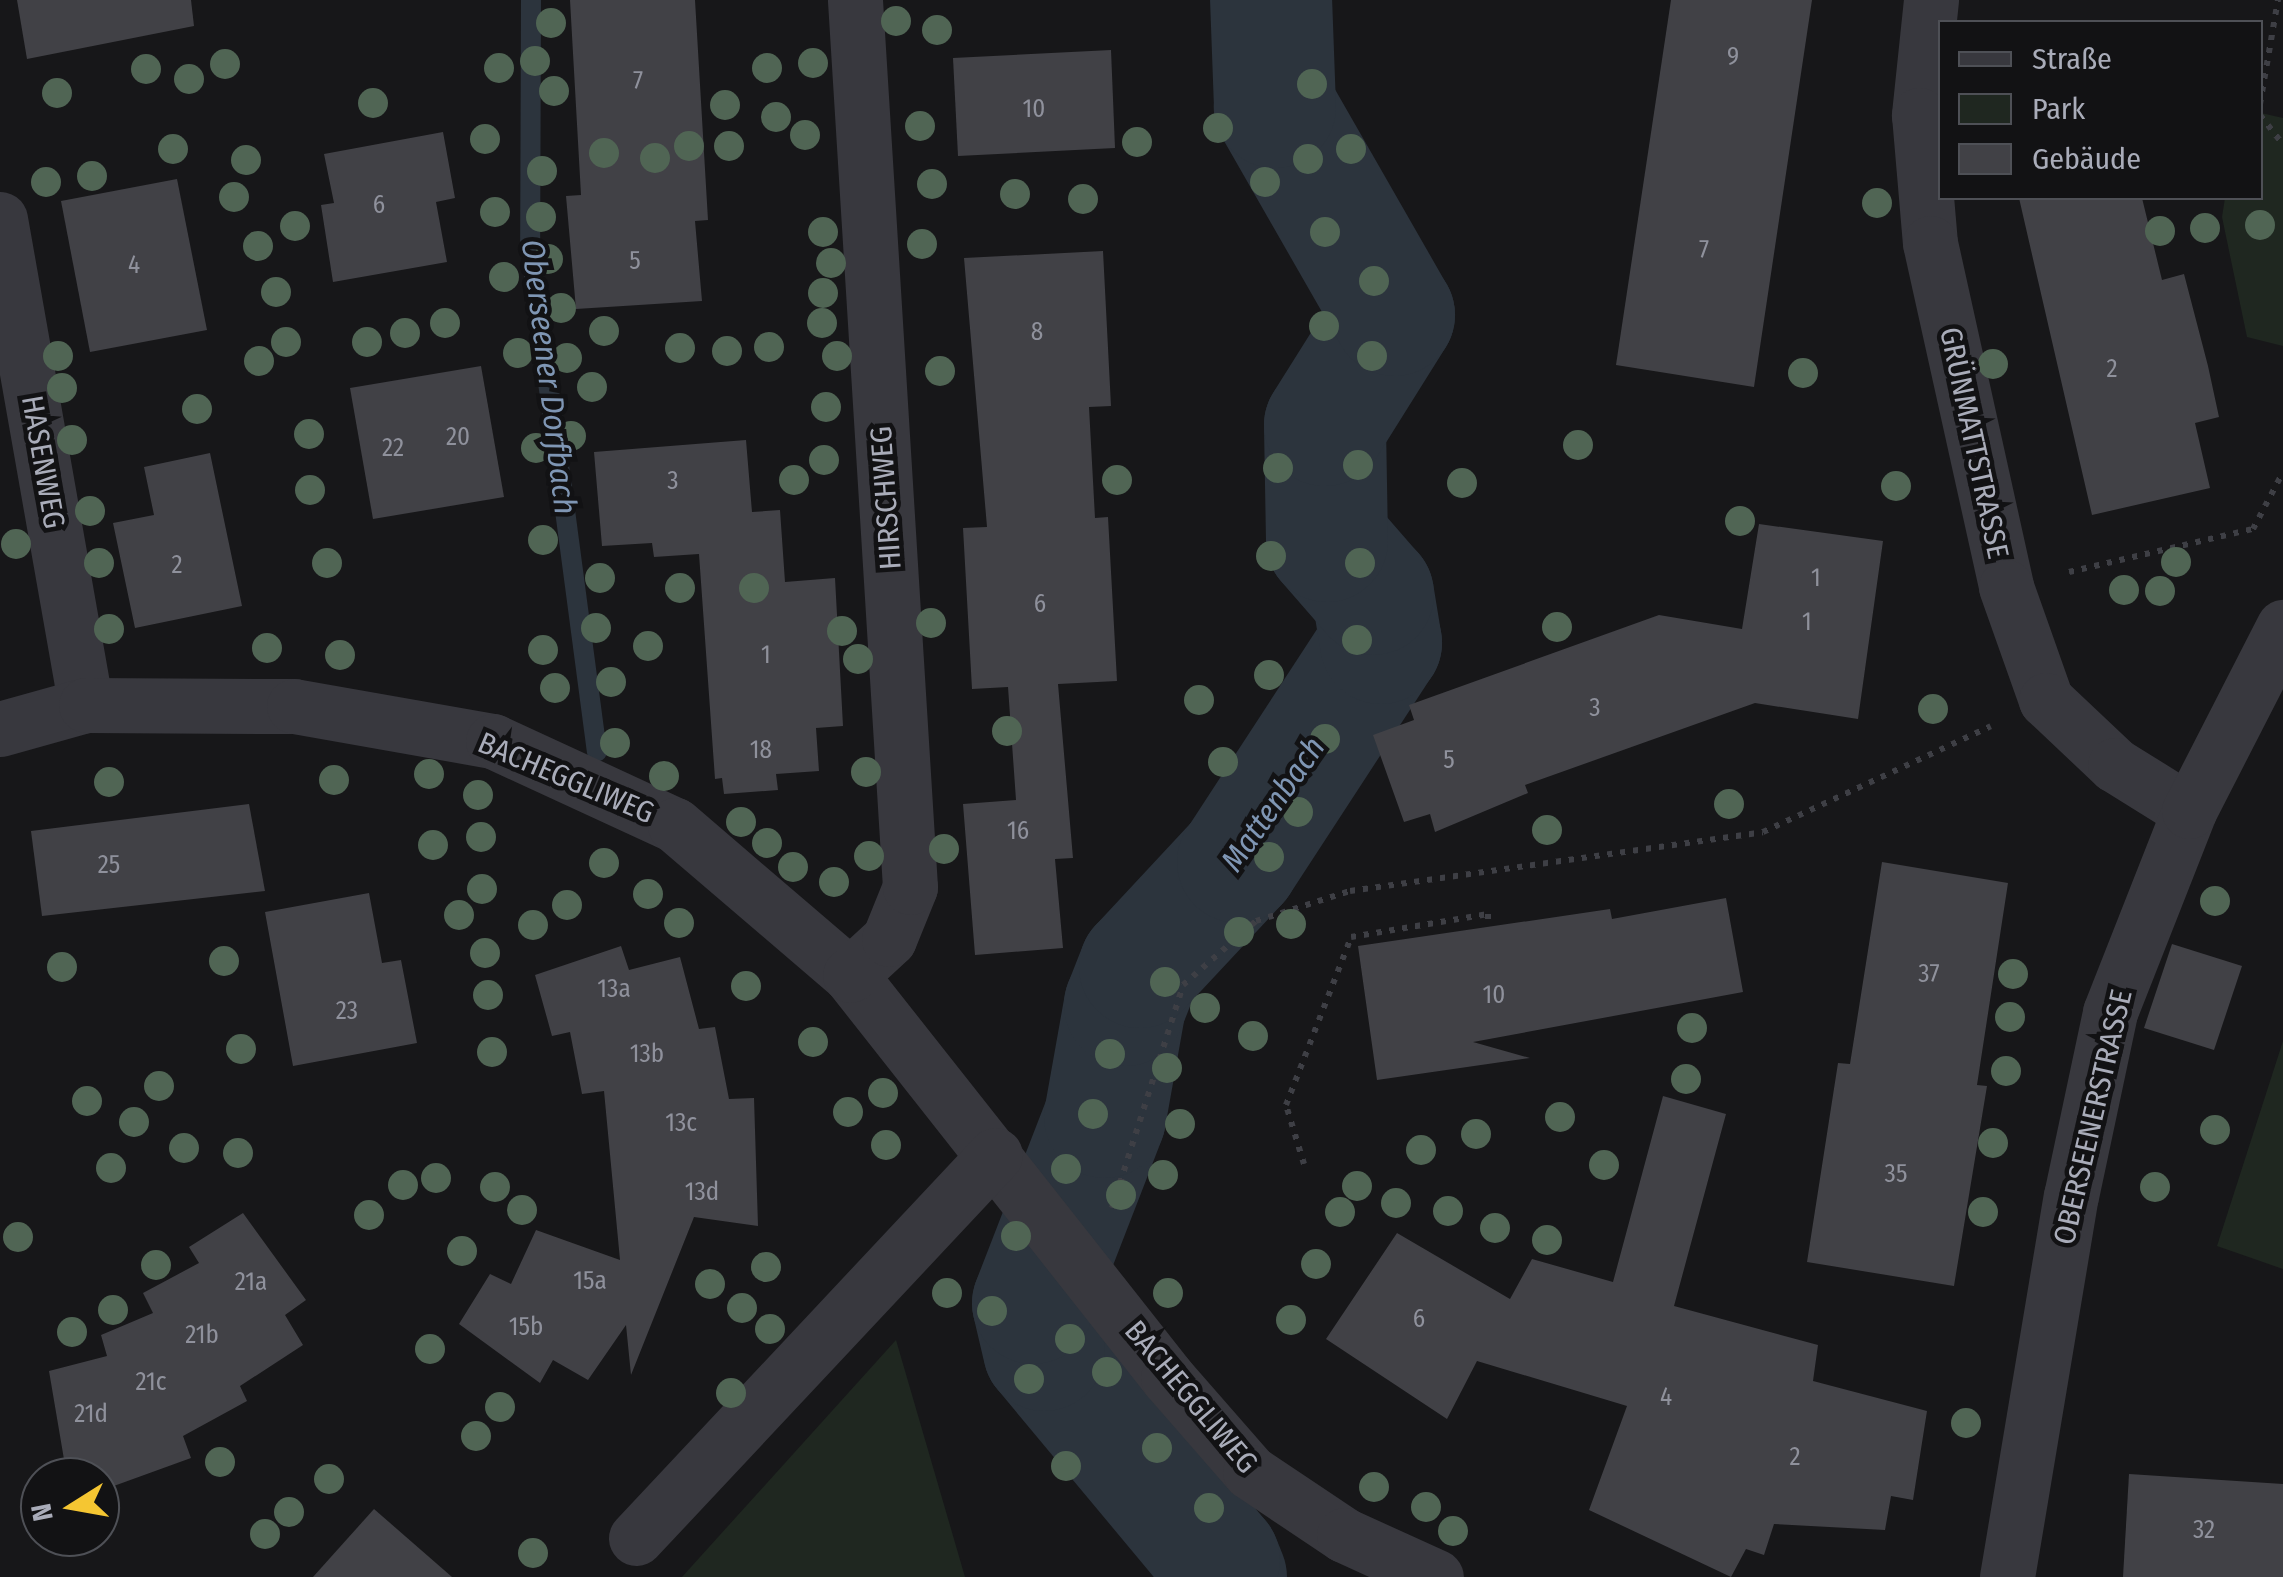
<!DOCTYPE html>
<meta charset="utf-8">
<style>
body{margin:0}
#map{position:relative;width:2283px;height:1577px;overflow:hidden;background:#171719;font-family:"Fira Sans Condensed",sans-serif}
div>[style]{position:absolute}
.green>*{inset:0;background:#1f2720}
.stream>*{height:20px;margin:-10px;padding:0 10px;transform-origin:10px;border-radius:10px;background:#2c343d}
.river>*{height:122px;margin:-61px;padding:0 61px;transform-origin:61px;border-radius:61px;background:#2c343d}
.building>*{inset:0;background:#414146}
.path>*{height:6px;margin-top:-3px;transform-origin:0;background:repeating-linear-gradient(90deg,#3e3f45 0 5px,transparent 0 13px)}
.street>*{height:55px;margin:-27.5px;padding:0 27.5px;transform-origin:27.5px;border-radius:27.5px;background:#38383e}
.trees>*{width:30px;height:30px;margin:-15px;border-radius:50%;background:#506554}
span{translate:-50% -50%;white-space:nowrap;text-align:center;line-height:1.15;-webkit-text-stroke:9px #121214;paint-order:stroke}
.number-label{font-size:25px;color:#8f919c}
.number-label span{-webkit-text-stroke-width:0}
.street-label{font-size:30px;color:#a9acb9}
.water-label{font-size:32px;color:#7f96b4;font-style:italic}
.legend{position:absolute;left:1938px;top:20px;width:325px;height:180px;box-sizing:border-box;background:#121214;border:2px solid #4e5056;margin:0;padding:12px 18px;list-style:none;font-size:30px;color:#a9acb9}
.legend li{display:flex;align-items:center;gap:20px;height:50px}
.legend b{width:50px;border:2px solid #4e5056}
.north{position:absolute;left:20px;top:1457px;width:100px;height:100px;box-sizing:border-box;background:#121214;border:2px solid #4e5056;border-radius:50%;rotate:259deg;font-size:28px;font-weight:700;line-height:40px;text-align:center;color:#a9acb9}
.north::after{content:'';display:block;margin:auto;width:35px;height:45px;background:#f5c632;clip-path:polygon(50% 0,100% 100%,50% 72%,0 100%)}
</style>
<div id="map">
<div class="green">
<i style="clip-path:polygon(2261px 113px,2283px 118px,2283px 346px,2247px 337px,2222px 217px,2225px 198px,2260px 198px)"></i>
<i style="clip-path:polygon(2283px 1041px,2283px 1269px,2217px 1246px)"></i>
<i style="clip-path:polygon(896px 1340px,965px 1577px,682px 1577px)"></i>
</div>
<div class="stream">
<i style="left:531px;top:0;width:246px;rotate:90.2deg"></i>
<i style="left:530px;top:246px;width:510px;rotate:82.46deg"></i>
</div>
<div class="river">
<i style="left:1226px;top:1577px;width:18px;rotate:-112deg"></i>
<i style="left:1219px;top:1560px;width:273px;rotate:-129.8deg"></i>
<i style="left:1044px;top:1350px;width:48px;rotate:-103.2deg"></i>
<i style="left:1033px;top:1303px;width:199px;rotate:-68.8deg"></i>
<i style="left:1105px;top:1117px;width:114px;rotate:-79.9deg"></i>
<i style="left:1125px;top:1005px;width:41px;rotate:-68.5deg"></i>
<i style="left:1140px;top:967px;width:144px;rotate:-47deg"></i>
<i style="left:1238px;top:862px;width:262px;rotate:-56.9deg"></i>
<i style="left:1381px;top:643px;width:50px;rotate:-99.3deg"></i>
<i style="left:1373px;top:594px;width:70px;rotate:-131deg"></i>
<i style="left:1327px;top:541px;width:116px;rotate:-91deg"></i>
<i style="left:1325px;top:425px;width:130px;rotate:-57.9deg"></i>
<i style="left:1394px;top:315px;width:240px;rotate:-119.8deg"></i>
<i style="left:1275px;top:107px;width:107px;rotate:-92.1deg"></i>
</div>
<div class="building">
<i style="clip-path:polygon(17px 0,191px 0,194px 26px,27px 59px)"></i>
<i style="clip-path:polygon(570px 0,695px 0,708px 220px,695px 221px,702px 301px,576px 309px,566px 196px,581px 195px)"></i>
<i style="clip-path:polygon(1671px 0,1812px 0,1754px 387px,1616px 365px)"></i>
<i style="clip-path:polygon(1111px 50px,1115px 148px,958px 156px,953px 58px)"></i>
<i style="clip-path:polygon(443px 132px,455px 198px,436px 202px,447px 262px,333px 282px,321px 205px,334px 203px,324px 154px)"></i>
<i style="clip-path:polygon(177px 179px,207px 330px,90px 352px,61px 201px)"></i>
<i style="clip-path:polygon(2019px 198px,2142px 198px,2162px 280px,2184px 274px,2208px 366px,2219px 417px,2195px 423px,2210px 488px,2092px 515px)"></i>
<i style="clip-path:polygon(1103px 251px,1111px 406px,1089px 407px,1095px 518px,1108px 517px,1117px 681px,1058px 684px,1073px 858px,1055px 859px,1063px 948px,975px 955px,963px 804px,1016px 800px,1008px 687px,972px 689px,963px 528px,987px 527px,964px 258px)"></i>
<i style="clip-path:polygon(481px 366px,504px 497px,373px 519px,350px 388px)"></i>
<i style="clip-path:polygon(746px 440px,752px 512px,780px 510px,785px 582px,835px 578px,843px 726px,816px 728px,819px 771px,776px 774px,778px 790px,724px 794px,722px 778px,715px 779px,699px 554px,654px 557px,652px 543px,602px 546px,594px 452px)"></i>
<i style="clip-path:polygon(210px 453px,242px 606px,135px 628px,113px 523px,154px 515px,144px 467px)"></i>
<i style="clip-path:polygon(1759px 524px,1883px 541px,1858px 719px,1755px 703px,1525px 785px,1528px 793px,1435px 832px,1430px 814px,1404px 822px,1373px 735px,1414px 720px,1409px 705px,1659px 615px,1742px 629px)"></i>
<i style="clip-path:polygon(249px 804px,265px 891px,42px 916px,31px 831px)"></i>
<i style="clip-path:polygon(1882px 862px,2008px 883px,1977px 1085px,1987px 1086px,1954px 1286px,1807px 1262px,1838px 1063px,1850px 1064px)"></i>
<i style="clip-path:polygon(369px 893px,382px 963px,401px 960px,417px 1043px,293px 1066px,265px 912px)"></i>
<i style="clip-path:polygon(1726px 898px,1743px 992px,1473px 1042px,1530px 1058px,1377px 1080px,1358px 946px,1610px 909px,1612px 919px)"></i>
<i style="clip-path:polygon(2172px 944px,2242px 966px,2214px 1050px,2144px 1028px)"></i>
<i style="clip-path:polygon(621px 946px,629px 970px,680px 957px,699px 1029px,715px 1027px,729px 1099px,754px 1098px,758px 1226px,694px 1217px,631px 1375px,626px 1325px,588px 1380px,553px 1360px,540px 1383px,459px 1324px,490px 1274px,511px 1284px,536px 1230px,620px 1260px,604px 1091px,582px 1094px,570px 1032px,552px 1036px,535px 975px)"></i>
<i style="clip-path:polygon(1663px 1096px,1726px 1114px,1674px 1306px,1818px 1345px,1813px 1381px,1927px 1411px,1913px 1500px,1891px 1496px,1885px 1530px,1774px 1524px,1764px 1555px,1746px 1549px,1731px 1577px,1589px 1510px,1627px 1406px,1477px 1361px,1447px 1419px,1326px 1339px,1397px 1233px,1510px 1299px,1532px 1259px,1613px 1282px)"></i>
<i style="clip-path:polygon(243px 1213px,306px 1300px,285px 1315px,303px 1345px,240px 1386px,247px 1401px,183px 1436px,191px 1458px,100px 1491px,100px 1477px,67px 1477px,49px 1371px,107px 1356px,101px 1335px,153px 1313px,143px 1293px,199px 1263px,189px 1247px)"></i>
<i style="clip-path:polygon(2129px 1474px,2283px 1484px,2283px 1577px,2123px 1577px)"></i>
<i style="clip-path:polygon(374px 1509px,452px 1577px,313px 1577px)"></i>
</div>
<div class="path">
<i style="left:2260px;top:104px;width:106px;rotate:-80.2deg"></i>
<i style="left:2260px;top:115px;width:37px;rotate:52deg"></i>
<i style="left:2069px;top:572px;width:189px;rotate:-13.2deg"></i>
<i style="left:2253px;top:529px;width:64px;rotate:-62.2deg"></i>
<i style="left:1304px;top:1164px;width:62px;rotate:-107deg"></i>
<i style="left:1286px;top:1105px;width:180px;rotate:-68.8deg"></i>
<i style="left:1351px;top:937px;width:139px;rotate:-9.5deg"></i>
<i style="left:1488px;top:914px;width:13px;rotate:90deg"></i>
<i style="left:1112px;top:1208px;width:234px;rotate:-72.3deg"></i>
<i style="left:1183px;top:985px;width:97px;rotate:-41.2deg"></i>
<i style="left:1256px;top:921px;width:99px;rotate:-17.7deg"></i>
<i style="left:1350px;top:891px;width:417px;rotate:-8.1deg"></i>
<i style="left:1763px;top:832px;width:251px;rotate:-24.9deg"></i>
</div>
<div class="street">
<i style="left:1931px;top:0;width:116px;rotate:96deg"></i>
<i style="left:1919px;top:115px;width:128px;rotate:85.1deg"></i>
<i style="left:1930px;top:243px;width:352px;rotate:77.5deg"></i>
<i style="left:2006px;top:587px;width:120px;rotate:70.5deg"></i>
<i style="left:2046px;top:700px;width:95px;rotate:43.3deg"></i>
<i style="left:2115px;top:765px;width:87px;rotate:31.9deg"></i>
<i style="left:0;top:219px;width:494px;rotate:80deg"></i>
<i style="left:0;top:729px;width:89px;rotate:-15.6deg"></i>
<i style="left:86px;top:705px;width:208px;rotate:0.3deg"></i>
<i style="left:294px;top:706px;width:202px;rotate:10deg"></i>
<i style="left:493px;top:741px;width:200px;rotate:24.8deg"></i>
<i style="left:675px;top:825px;width:230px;rotate:40.6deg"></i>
<i style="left:850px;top:975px;width:513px;rotate:51.72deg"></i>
<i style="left:1168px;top:1378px;width:125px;rotate:48.9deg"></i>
<i style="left:1250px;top:1472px;width:113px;rotate:33.8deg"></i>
<i style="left:1344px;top:1535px;width:101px;rotate:24.5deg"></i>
<i style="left:850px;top:975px;width:53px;rotate:-42.7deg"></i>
<i style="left:889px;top:939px;width:56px;rotate:-68deg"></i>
<i style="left:910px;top:887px;width:889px;rotate:-93.55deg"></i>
<i style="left:636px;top:1538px;width:525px;rotate:-46.85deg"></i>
<i style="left:2007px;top:1577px;width:386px;rotate:-80.5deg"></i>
<i style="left:2071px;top:1196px;width:188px;rotate:-78deg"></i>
<i style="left:2110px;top:1012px;width:216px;rotate:-68.5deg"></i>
<i style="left:2189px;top:811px;width:207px;rotate:-62.9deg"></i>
</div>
<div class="trees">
<i style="left:896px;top:21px"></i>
<i style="left:551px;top:23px"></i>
<i style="left:937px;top:30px"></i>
<i style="left:535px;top:61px"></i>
<i style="left:813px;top:63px"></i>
<i style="left:225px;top:64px"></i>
<i style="left:499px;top:68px"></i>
<i style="left:767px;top:68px"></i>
<i style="left:146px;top:69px"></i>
<i style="left:189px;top:79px"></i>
<i style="left:1312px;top:84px"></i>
<i style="left:554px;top:91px"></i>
<i style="left:57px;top:93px"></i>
<i style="left:373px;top:103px"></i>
<i style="left:725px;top:105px"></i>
<i style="left:776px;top:117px"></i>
<i style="left:920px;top:126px"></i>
<i style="left:1218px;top:128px"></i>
<i style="left:805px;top:135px"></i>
<i style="left:485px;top:139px"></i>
<i style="left:1137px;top:142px"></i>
<i style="left:689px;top:146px"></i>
<i style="left:729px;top:146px"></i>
<i style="left:173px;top:149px"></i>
<i style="left:1351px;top:149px"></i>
<i style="left:604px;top:153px"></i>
<i style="left:655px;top:158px"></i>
<i style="left:1308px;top:159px"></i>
<i style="left:246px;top:160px"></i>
<i style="left:542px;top:171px"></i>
<i style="left:92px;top:176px"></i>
<i style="left:46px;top:182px"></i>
<i style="left:1265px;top:182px"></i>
<i style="left:932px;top:184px"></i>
<i style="left:1015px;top:194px"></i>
<i style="left:234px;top:197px"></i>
<i style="left:1083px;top:199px"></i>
<i style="left:1877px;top:203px"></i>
<i style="left:495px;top:212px"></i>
<i style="left:541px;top:217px"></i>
<i style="left:2260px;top:225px"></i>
<i style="left:295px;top:226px"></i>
<i style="left:2205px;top:228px"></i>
<i style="left:2160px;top:231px"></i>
<i style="left:823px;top:232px"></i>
<i style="left:1325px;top:232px"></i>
<i style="left:922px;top:244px"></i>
<i style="left:258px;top:246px"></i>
<i style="left:548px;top:259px"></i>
<i style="left:831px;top:263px"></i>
<i style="left:504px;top:277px"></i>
<i style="left:1374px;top:281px"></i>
<i style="left:276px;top:292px"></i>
<i style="left:823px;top:293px"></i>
<i style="left:561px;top:308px"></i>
<i style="left:445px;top:323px"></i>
<i style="left:822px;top:323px"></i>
<i style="left:1324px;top:326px"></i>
<i style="left:604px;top:331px"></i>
<i style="left:405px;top:333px"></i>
<i style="left:286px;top:342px"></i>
<i style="left:367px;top:342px"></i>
<i style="left:769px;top:347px"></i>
<i style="left:680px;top:348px"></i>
<i style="left:727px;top:351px"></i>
<i style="left:518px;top:353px"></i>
<i style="left:58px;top:356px"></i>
<i style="left:837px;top:356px"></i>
<i style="left:1372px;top:356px"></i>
<i style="left:567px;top:358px"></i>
<i style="left:259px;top:361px"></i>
<i style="left:1993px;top:364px"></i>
<i style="left:940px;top:371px"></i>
<i style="left:1803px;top:373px"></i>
<i style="left:592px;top:387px"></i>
<i style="left:62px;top:388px"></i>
<i style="left:826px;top:407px"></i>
<i style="left:197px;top:409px"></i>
<i style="left:309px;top:434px"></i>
<i style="left:571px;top:436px"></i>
<i style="left:72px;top:440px"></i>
<i style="left:1578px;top:445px"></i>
<i style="left:536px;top:448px"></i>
<i style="left:824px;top:460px"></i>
<i style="left:1358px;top:465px"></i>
<i style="left:1278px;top:468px"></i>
<i style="left:794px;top:480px"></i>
<i style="left:1117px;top:480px"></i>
<i style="left:1462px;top:483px"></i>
<i style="left:1896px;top:486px"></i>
<i style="left:310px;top:490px"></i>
<i style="left:90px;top:511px"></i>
<i style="left:1740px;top:521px"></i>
<i style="left:543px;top:540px"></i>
<i style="left:16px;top:544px"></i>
<i style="left:1271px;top:556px"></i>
<i style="left:2176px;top:562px"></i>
<i style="left:99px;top:563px"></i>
<i style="left:327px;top:563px"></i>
<i style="left:1360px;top:563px"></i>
<i style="left:600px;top:578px"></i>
<i style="left:680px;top:588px"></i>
<i style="left:754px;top:588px"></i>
<i style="left:2124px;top:590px"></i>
<i style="left:2160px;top:591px"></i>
<i style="left:931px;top:623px"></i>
<i style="left:1557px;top:627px"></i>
<i style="left:596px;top:628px"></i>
<i style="left:109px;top:629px"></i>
<i style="left:842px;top:631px"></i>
<i style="left:1357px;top:640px"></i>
<i style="left:648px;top:646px"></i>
<i style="left:267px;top:648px"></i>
<i style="left:543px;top:650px"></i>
<i style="left:340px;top:655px"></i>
<i style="left:858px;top:659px"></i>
<i style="left:1269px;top:675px"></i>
<i style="left:611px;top:682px"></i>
<i style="left:555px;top:688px"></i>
<i style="left:1199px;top:700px"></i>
<i style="left:1933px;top:709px"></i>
<i style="left:1007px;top:731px"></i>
<i style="left:1325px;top:739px"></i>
<i style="left:615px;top:743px"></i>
<i style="left:1223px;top:762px"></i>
<i style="left:866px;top:772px"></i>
<i style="left:429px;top:774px"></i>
<i style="left:664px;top:776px"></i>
<i style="left:334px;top:780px"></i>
<i style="left:109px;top:782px"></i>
<i style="left:478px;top:795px"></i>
<i style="left:1729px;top:804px"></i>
<i style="left:1298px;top:812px"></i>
<i style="left:741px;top:822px"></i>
<i style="left:1547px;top:830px"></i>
<i style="left:481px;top:837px"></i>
<i style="left:767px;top:843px"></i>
<i style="left:433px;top:845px"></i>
<i style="left:944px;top:849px"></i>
<i style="left:869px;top:856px"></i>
<i style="left:1269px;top:857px"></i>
<i style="left:604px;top:863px"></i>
<i style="left:793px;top:867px"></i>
<i style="left:834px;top:882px"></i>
<i style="left:482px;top:889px"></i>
<i style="left:648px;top:894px"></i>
<i style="left:2215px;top:901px"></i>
<i style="left:567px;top:905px"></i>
<i style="left:459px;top:915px"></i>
<i style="left:679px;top:923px"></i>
<i style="left:1291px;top:924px"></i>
<i style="left:533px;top:925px"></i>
<i style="left:1239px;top:932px"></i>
<i style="left:485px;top:953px"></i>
<i style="left:224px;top:961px"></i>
<i style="left:62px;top:967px"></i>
<i style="left:2013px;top:974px"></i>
<i style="left:1165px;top:982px"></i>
<i style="left:746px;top:986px"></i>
<i style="left:488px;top:995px"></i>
<i style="left:1205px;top:1008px"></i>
<i style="left:2010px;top:1017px"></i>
<i style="left:1692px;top:1028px"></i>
<i style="left:1253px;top:1036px"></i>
<i style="left:813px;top:1042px"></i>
<i style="left:241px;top:1049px"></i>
<i style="left:492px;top:1052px"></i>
<i style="left:1110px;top:1054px"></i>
<i style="left:1167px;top:1068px"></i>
<i style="left:2006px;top:1071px"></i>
<i style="left:1686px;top:1079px"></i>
<i style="left:159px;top:1086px"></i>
<i style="left:883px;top:1093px"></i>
<i style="left:87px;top:1101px"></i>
<i style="left:848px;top:1112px"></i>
<i style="left:1093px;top:1114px"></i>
<i style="left:1560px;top:1117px"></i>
<i style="left:134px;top:1122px"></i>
<i style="left:1180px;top:1124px"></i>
<i style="left:2215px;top:1130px"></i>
<i style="left:1476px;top:1134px"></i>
<i style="left:1993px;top:1143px"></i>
<i style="left:886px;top:1145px"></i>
<i style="left:184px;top:1148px"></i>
<i style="left:1421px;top:1150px"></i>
<i style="left:238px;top:1153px"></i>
<i style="left:1604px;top:1165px"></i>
<i style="left:111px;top:1168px"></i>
<i style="left:1066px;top:1169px"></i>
<i style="left:1163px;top:1175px"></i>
<i style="left:436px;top:1178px"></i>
<i style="left:403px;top:1185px"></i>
<i style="left:1357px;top:1186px"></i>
<i style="left:495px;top:1187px"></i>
<i style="left:2155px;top:1187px"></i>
<i style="left:1121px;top:1195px"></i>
<i style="left:1396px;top:1203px"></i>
<i style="left:522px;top:1210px"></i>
<i style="left:1448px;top:1211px"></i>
<i style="left:1340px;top:1212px"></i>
<i style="left:1983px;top:1212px"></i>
<i style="left:369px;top:1215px"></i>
<i style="left:1495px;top:1228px"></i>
<i style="left:1016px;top:1236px"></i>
<i style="left:18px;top:1237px"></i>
<i style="left:1547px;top:1240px"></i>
<i style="left:462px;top:1251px"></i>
<i style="left:1316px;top:1264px"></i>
<i style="left:156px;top:1265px"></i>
<i style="left:766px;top:1267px"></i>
<i style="left:710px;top:1284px"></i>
<i style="left:947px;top:1293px"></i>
<i style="left:1168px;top:1293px"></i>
<i style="left:742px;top:1308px"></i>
<i style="left:113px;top:1310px"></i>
<i style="left:992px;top:1311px"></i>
<i style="left:1291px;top:1320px"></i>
<i style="left:770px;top:1329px"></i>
<i style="left:72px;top:1332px"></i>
<i style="left:1070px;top:1339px"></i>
<i style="left:430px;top:1349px"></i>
<i style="left:1107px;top:1372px"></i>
<i style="left:1029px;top:1379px"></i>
<i style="left:731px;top:1393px"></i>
<i style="left:500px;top:1407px"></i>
<i style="left:1966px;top:1423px"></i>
<i style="left:476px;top:1436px"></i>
<i style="left:1157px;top:1448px"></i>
<i style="left:220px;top:1462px"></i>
<i style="left:1066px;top:1466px"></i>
<i style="left:329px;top:1479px"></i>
<i style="left:1374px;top:1487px"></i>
<i style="left:1426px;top:1507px"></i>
<i style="left:1209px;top:1508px"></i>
<i style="left:289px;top:1512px"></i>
<i style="left:1453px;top:1531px"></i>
<i style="left:265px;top:1534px"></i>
<i style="left:533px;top:1553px"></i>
</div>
<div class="number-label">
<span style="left:1733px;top:57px">9</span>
<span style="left:638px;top:81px">7</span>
<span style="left:1034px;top:109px">10</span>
<span style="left:379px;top:205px">6</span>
<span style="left:1704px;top:250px">7</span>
<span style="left:635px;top:261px">5</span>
<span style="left:134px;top:265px">4</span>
<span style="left:1037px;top:332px">8</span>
<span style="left:2112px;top:369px">2</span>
<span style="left:458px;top:437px">20</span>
<span style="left:393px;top:448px">22</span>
<span style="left:673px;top:481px">3</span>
<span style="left:177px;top:565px">2</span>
<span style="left:1816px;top:578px">1</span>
<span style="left:1040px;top:604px">6</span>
<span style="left:1807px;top:622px">1</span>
<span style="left:766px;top:655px">1</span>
<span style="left:1595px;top:708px">3</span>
<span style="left:761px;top:750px">18</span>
<span style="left:1449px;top:760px">5</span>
<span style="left:1018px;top:831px">16</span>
<span style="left:109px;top:865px">25</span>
<span style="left:1929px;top:974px">37</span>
<span style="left:614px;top:989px">13a</span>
<span style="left:1494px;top:995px">10</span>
<span style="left:347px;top:1011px">23</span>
<span style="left:647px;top:1054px">13b</span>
<span style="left:681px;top:1123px">13c</span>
<span style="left:1896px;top:1174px">35</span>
<span style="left:702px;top:1192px">13d</span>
<span style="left:590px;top:1281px">15a</span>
<span style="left:251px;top:1282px">21a</span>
<span style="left:1419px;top:1319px">6</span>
<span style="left:526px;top:1327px">15b</span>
<span style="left:202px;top:1335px">21b</span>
<span style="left:151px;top:1382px">21c</span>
<span style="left:1666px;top:1397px">4</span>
<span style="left:91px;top:1414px">21d</span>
<span style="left:1795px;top:1457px">2</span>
<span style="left:2204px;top:1530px">32</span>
</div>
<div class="street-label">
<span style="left:1974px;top:443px;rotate:78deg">GRÜNMATTSTRASSE</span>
<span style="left:43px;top:462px;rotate:80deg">HASENWEG</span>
<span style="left:886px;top:498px;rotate:-94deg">HIRSCHWEG</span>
<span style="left:566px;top:778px;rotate:23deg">BACHEGGLIWEG</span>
<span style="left:2093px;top:1117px;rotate:-77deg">OBERSEENERSTRASSE</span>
<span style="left:1191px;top:1397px;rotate:50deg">BACHEGGLIWEG</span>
</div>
<div class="water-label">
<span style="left:549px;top:377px;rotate:83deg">Oberseener Dorfbach</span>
<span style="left:1273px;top:804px;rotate:-55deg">Mattenbach</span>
</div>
<ul class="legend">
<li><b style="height:12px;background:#38383e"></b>Straße</li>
<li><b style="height:28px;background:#1f2720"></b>Park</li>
<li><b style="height:28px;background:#414146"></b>Gebäude</li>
</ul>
<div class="north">N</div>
</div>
